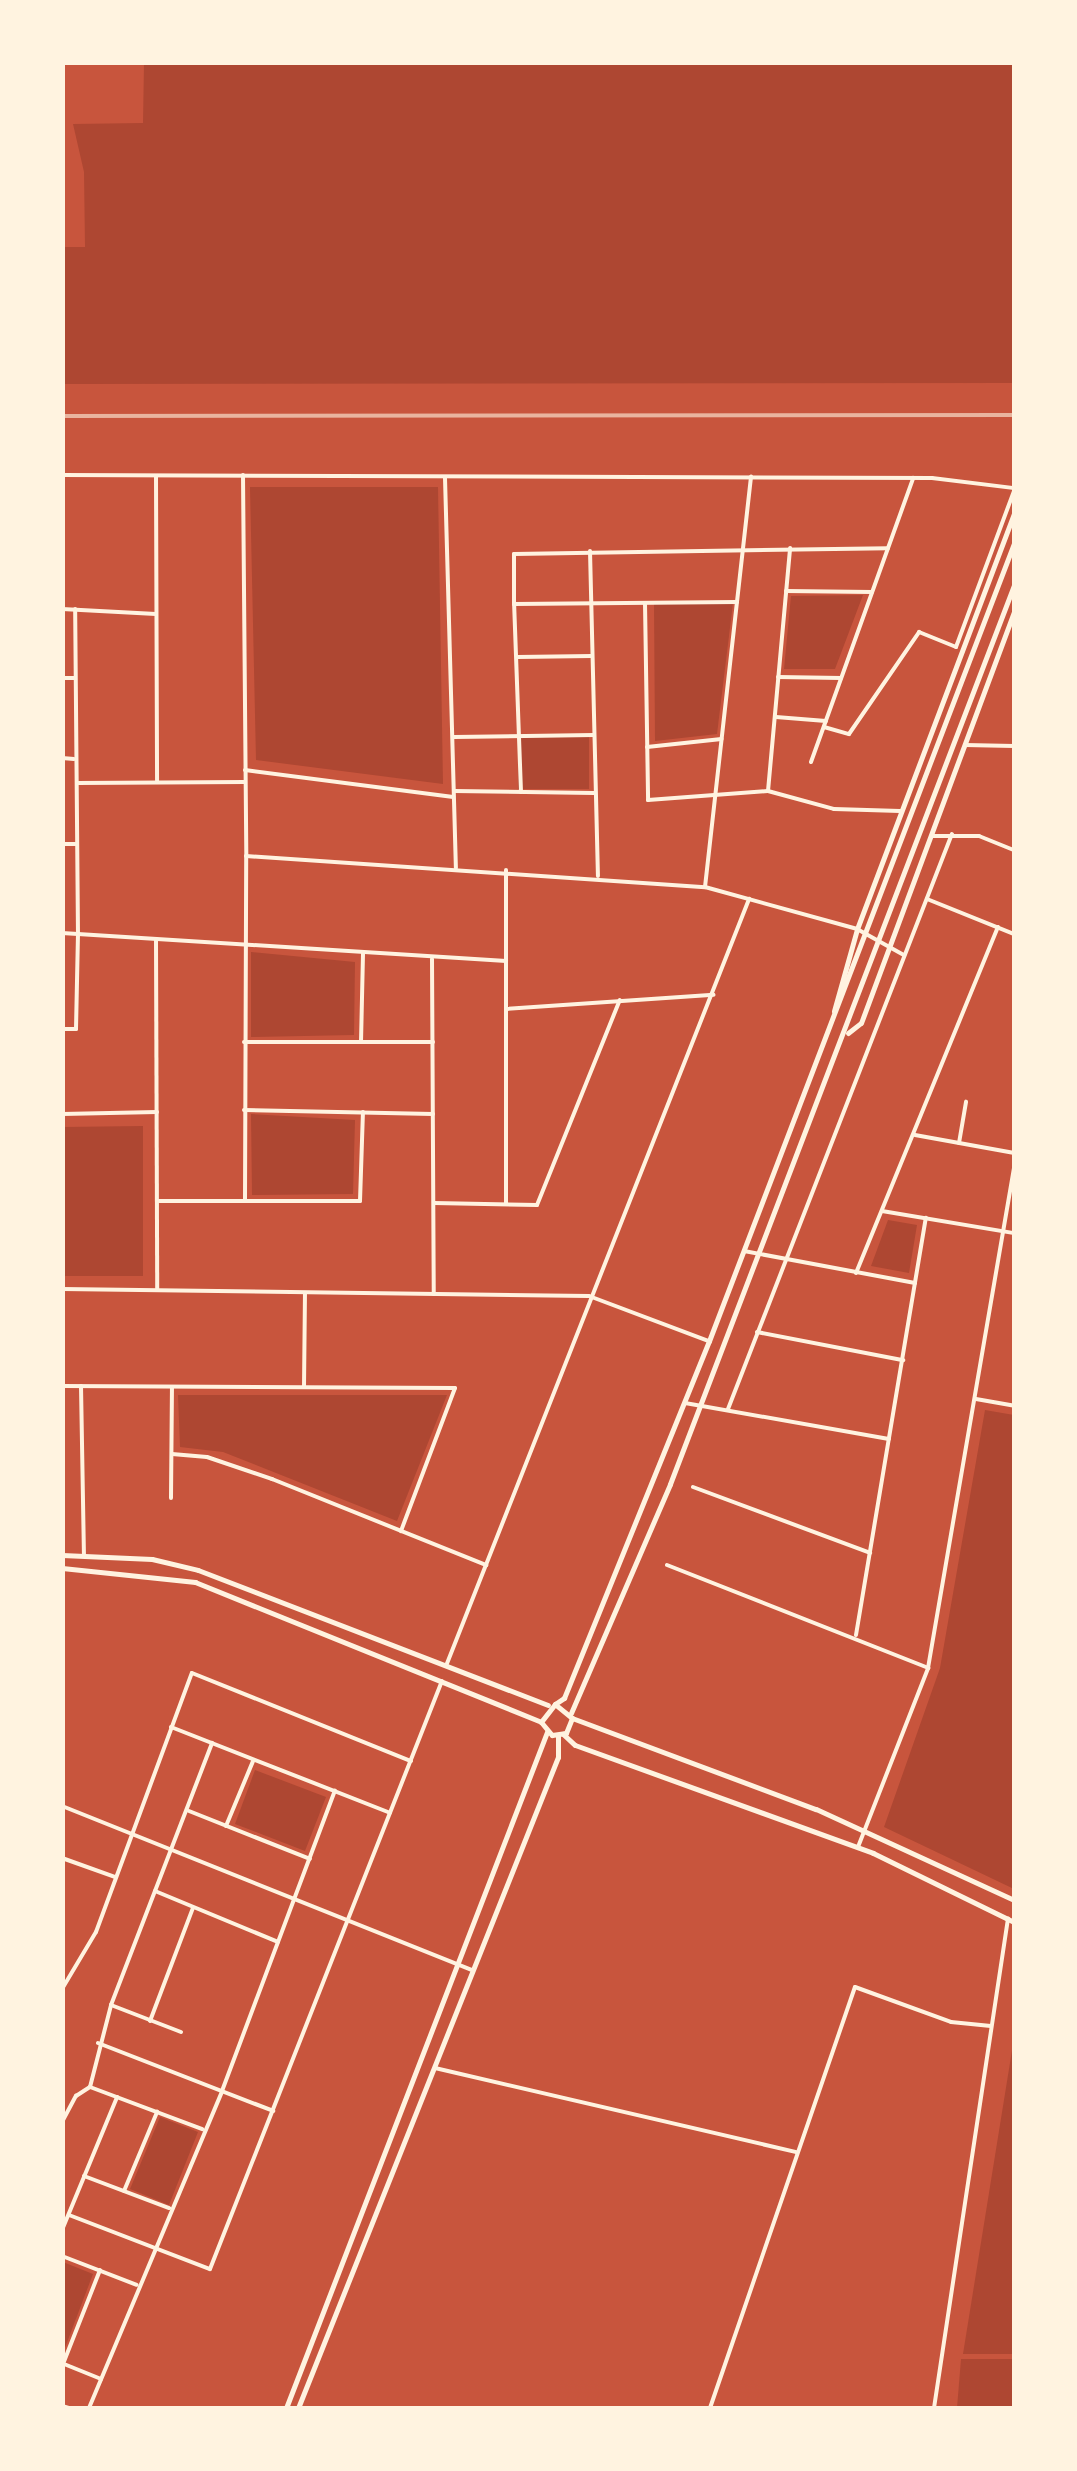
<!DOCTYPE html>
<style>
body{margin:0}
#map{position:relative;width:1077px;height:2471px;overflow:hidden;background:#c8553d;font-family:"Playfair Display",serif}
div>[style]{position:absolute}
.green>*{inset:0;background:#ae4732}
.minor>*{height:4px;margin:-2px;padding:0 2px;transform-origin:2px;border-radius:2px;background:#fff3e0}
.tertiary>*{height:5px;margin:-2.5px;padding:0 2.5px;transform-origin:2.5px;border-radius:2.5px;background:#fff3e0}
.rail>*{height:4px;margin:-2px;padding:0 2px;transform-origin:2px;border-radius:2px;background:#e9b49f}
span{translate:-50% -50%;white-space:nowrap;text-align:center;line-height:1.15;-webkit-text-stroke:10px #fff3e0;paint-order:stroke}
.frame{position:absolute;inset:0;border:65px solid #fff3e0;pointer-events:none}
</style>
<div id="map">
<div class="green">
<i style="clip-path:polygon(144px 63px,1014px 63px,1014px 383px,63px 384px,63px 247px,85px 247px,84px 172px,73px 124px,143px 123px)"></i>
<i style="clip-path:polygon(250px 487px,438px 487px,443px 784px,256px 760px)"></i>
<i style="clip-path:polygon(863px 595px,835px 669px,784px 669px,791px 596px)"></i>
<i style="clip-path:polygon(733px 603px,717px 734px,655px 741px,654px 604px)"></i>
<i style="clip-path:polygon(518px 737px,589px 737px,589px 789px,518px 789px)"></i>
<i style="clip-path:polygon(251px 952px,355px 962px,354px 1035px,251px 1037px)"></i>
<i style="clip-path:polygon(251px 1114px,355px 1120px,353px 1194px,252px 1195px)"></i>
<i style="clip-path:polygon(143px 1126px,143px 1276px,63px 1276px,63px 1127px)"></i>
<i style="clip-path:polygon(888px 1220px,917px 1225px,909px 1273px,871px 1266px)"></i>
<i style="clip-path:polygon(178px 1395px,447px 1395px,397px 1521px,223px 1452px,180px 1447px)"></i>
<i style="clip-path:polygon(985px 1410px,1014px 1415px,1014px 1889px,884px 1827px,940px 1668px)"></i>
<i style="clip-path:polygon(255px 1770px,326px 1797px,305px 1851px,235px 1824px)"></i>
<i style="clip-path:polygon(1014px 2038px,1014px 2354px,963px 2354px)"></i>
<i style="clip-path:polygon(160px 2117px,198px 2132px,169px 2205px,130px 2189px)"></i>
<i style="clip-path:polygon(63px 2262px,93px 2274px,63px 2353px)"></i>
<i style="clip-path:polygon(961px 2359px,1014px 2359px,1014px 2408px,957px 2408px)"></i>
</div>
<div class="minor">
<i style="left:62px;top:475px;width:870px;rotate:0.2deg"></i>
<i style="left:932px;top:478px;width:83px;rotate:7deg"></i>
<i style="left:243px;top:475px;width:381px;rotate:89.5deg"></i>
<i style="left:156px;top:476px;width:305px;rotate:89.8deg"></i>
<i style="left:445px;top:478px;width:390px;rotate:88.4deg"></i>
<i style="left:590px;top:551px;width:325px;rotate:88.6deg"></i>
<i style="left:786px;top:591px;width:86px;rotate:0.7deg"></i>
<i style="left:645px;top:603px;width:197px;rotate:89.1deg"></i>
<i style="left:648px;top:800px;width:120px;rotate:-4.3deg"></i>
<i style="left:768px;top:791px;width:244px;rotate:-84.8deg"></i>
<i style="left:514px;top:604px;width:50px;rotate:-90deg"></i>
<i style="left:514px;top:554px;width:374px;rotate:-0.9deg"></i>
<i style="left:62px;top:609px;width:94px;rotate:3deg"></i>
<i style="left:517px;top:657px;width:75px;rotate:-0.8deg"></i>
<i style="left:778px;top:677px;width:63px;rotate:0.9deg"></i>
<i style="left:62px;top:678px;width:12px"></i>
<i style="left:776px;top:717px;width:50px;rotate:4.6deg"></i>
<i style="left:824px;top:727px;width:26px;rotate:16deg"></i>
<i style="left:849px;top:734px;width:124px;rotate:-55.5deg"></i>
<i style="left:919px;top:632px;width:40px;rotate:22deg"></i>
<i style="left:956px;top:647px;width:166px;rotate:-69.6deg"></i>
<i style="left:454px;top:737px;width:140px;rotate:-0.8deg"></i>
<i style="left:965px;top:745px;width:49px;rotate:1.2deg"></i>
<i style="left:647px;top:747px;width:75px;rotate:-6.1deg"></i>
<i style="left:62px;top:758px;width:12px;rotate:5deg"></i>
<i style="left:811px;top:762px;width:302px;rotate:-70.2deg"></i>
<i style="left:245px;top:770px;width:210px;rotate:7.4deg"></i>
<i style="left:77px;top:783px;width:168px;rotate:-0.3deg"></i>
<i style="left:454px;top:791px;width:140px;rotate:0.8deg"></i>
<i style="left:768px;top:791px;width:68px;rotate:15.3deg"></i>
<i style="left:834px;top:809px;width:66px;rotate:1.7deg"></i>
<i style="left:521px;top:792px;width:188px;rotate:-92.1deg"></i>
<i style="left:514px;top:604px;width:223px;rotate:-0.5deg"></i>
<i style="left:932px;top:836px;width:47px"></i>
<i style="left:979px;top:836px;width:38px;rotate:22deg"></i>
<i style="left:62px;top:844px;width:14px"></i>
<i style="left:705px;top:887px;width:413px;rotate:-83.6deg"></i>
<i style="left:927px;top:899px;width:94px;rotate:21.9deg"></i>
<i style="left:62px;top:933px;width:445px;rotate:3.6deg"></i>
<i style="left:156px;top:940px;width:350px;rotate:89.8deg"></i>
<i style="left:432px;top:959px;width:335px;rotate:89.7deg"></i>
<i style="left:506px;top:1009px;width:208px;rotate:-3.9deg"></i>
<i style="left:62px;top:1029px;width:14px"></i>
<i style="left:76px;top:1029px;width:94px;rotate:-88.8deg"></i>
<i style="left:78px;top:935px;width:326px;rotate:-90.5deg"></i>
<i style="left:244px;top:1042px;width:189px"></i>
<i style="left:361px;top:1042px;width:89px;rotate:-88.7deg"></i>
<i style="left:244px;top:1110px;width:189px;rotate:1.2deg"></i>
<i style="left:62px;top:1114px;width:95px;rotate:-1.2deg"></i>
<i style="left:915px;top:1135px;width:101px;rotate:10.3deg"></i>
<i style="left:959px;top:1143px;width:42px;rotate:-80.3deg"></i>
<i style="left:159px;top:1201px;width:201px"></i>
<i style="left:360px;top:1201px;width:89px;rotate:-88.1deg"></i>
<i style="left:245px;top:1201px;width:345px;rotate:-89.8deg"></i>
<i style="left:246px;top:856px;width:460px;rotate:3.9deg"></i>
<i style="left:705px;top:887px;width:158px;rotate:15.4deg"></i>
<i style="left:857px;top:929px;width:54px;rotate:29deg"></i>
<i style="left:434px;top:1203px;width:103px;rotate:1.1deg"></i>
<i style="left:537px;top:1205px;width:221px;rotate:-68deg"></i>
<i style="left:506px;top:1204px;width:334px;rotate:-90deg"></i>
<i style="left:882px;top:1211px;width:134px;rotate:9.5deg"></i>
<i style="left:744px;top:1251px;width:174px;rotate:10.6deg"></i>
<i style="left:856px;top:1273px;width:374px;rotate:-67.7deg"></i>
<i style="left:62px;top:1289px;width:527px;rotate:0.76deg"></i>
<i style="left:589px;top:1296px;width:128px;rotate:20.6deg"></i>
<i style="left:757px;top:1332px;width:149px;rotate:10.9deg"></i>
<i style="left:62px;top:1386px;width:393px;rotate:0.3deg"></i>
<i style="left:455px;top:1388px;width:153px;rotate:110.7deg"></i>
<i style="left:81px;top:1386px;width:169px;rotate:89deg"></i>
<i style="left:304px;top:1387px;width:94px;rotate:-89.4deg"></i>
<i style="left:976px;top:1399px;width:39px;rotate:10deg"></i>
<i style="left:685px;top:1403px;width:207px;rotate:10deg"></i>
<i style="left:728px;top:1409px;width:617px;rotate:-68.72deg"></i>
<i style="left:172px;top:1454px;width:35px;rotate:5deg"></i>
<i style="left:207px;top:1457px;width:69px;rotate:18.7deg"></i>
<i style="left:272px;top:1479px;width:231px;rotate:21.9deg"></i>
<i style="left:693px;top:1487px;width:189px;rotate:20.4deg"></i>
<i style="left:171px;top:1498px;width:110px;rotate:-89.5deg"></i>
<i style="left:667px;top:1565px;width:281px;rotate:21.5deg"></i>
<i style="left:856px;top:1635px;width:423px;rotate:-80.5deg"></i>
<i style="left:446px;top:1666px;width:825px;rotate:-68.44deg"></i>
<i style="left:171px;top:1727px;width:235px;rotate:21.4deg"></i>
<i style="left:62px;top:1806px;width:441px;rotate:21.8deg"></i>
<i style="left:189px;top:1811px;width:130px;rotate:21.6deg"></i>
<i style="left:226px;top:1826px;width:70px;rotate:-67.4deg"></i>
<i style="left:858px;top:1847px;width:192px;rotate:-68.6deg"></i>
<i style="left:928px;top:1668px;width:507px;rotate:-80.24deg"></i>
<i style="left:62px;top:1858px;width:56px;rotate:19.7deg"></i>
<i style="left:155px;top:1891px;width:133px;rotate:22.5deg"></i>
<i style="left:62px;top:1989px;width:66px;rotate:-59.2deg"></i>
<i style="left:96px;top:1932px;width:276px;rotate:-69.7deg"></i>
<i style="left:192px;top:1673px;width:236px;rotate:21.9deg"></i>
<i style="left:111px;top:2005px;width:75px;rotate:21.1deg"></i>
<i style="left:150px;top:2021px;width:121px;rotate:-69.2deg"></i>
<i style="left:98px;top:2043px;width:188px;rotate:21.2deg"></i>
<i style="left:435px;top:2068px;width:371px;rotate:13.1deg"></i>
<i style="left:90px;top:2087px;width:120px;rotate:20.6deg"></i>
<i style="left:62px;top:2122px;width:30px;rotate:-62deg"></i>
<i style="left:76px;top:2096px;width:17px;rotate:-33deg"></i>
<i style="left:90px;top:2087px;width:85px;rotate:-75.6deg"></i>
<i style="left:111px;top:2005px;width:281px;rotate:-68.9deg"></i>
<i style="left:84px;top:2176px;width:91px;rotate:20.6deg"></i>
<i style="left:124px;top:2191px;width:86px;rotate:-67.3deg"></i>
<i style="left:69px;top:2215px;width:151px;rotate:21deg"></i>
<i style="left:210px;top:2269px;width:632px;rotate:-68.47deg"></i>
<i style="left:62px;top:2230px;width:144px;rotate:-67.5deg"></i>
<i style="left:62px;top:2256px;width:80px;rotate:21.1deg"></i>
<i style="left:63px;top:2364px;width:101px;rotate:-68.5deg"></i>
<i style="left:64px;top:2364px;width:40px;rotate:22deg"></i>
<i style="left:62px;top:2406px;width:7px;rotate:16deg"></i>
<i style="left:89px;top:2408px;width:344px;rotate:-67.2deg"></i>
<i style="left:222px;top:2091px;width:321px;rotate:-69.4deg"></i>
<i style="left:710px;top:2408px;width:445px;rotate:-71deg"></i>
<i style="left:855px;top:1987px;width:102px;rotate:20deg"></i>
<i style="left:951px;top:2022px;width:40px;rotate:5.7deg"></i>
<i style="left:934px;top:2408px;width:495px;rotate:-81.4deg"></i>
</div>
<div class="tertiary">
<i style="left:834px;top:1011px;width:85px;rotate:-74.3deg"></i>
<i style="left:857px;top:929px;width:445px;rotate:-69.3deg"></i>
<i style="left:848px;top:1033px;width:16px;rotate:-38deg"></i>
<i style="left:861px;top:1023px;width:439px;rotate:-69.6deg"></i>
<i style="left:62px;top:1555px;width:90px;rotate:2.5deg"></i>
<i style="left:152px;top:1559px;width:47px;rotate:13.4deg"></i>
<i style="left:198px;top:1570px;width:375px;rotate:21.1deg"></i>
<i style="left:62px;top:1568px;width:134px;rotate:6deg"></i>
<i style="left:195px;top:1582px;width:373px;rotate:22deg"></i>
<i style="left:541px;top:1722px;width:17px;rotate:50deg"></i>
<i style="left:552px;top:1735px;width:14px;rotate:-8deg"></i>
<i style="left:566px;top:1733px;width:16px;rotate:-68deg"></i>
<i style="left:572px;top:1718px;width:22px;rotate:-141deg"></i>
<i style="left:555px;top:1704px;width:23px;rotate:128deg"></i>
<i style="left:555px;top:1704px;width:11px;rotate:-34deg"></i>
<i style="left:564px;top:1698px;width:385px;rotate:-67.9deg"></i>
<i style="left:709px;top:1341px;width:854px;rotate:-69.08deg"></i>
<i style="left:571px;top:1713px;width:249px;rotate:-66.6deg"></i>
<i style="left:670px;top:1484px;width:963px;rotate:-69.06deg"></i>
<i style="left:572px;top:1718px;width:260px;rotate:20.5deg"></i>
<i style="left:816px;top:1809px;width:218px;rotate:24.7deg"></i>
<i style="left:563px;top:1734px;width:16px;rotate:43deg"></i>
<i style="left:575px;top:1745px;width:317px;rotate:19.9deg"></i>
<i style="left:873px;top:1853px;width:157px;rotate:26.1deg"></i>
<i style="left:286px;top:2408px;width:725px;rotate:-68.89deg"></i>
<i style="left:298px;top:2408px;width:701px;rotate:-68.23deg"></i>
<i style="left:558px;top:1757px;width:21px;rotate:-90deg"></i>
</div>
<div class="rail">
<i style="left:62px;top:416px;width:952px;rotate:-0.06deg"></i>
</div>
<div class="frame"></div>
</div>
